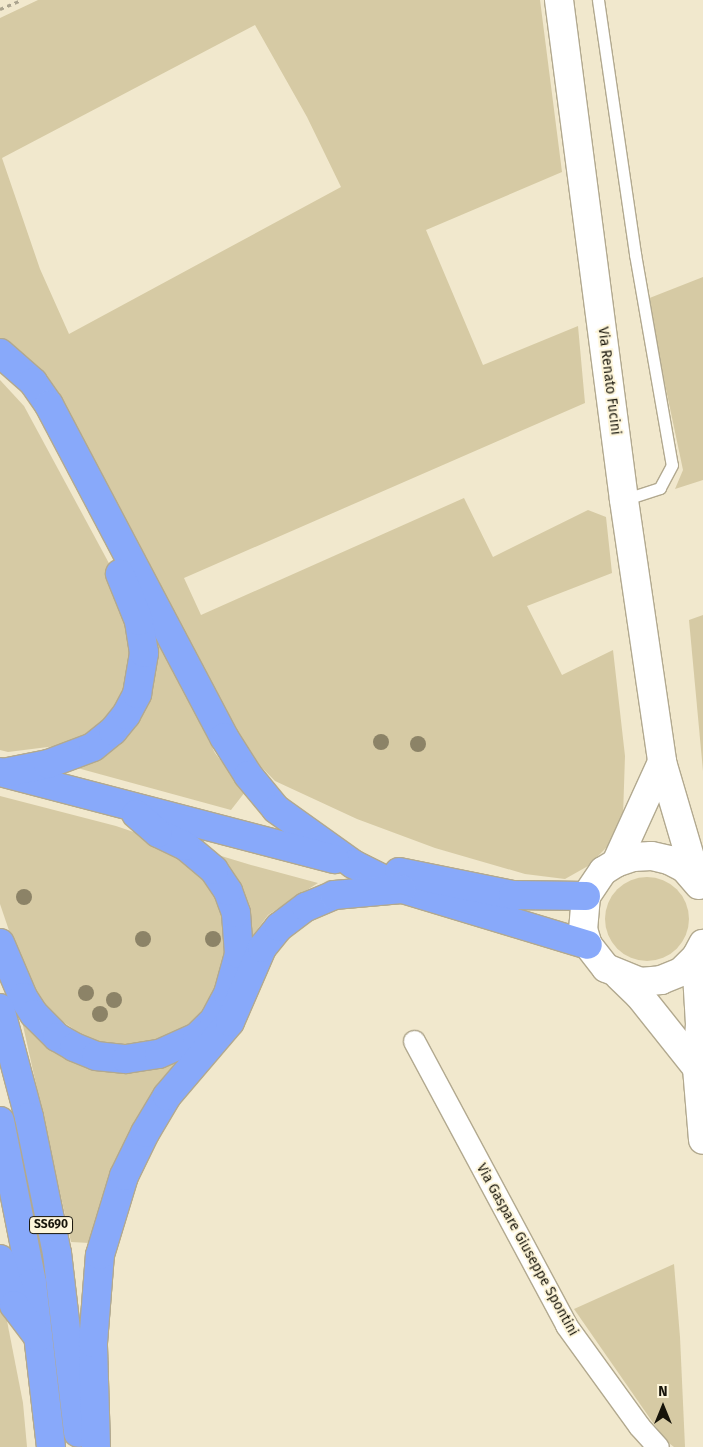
<!DOCTYPE html>
<style>
body{margin:0}
#map{position:relative;width:703px;height:1447px;overflow:hidden;background:#f1e8cd;font-family:"Fira Sans",sans-serif}
div>[style]{position:absolute}
.green>*{inset:0;background:#d6caa4}
.round{border-radius:50%}
.path>*{height:3px;margin-top:-1.5px;transform-origin:0;background:repeating-linear-gradient(90deg,#aba48f 0 4px,transparent 0 8px)}
.roads{filter:drop-shadow(1px 0 #b2a98f) drop-shadow(-1px 0 #b2a98f) drop-shadow(0 1px #b2a98f) drop-shadow(0 -1px #b2a98f)}
.lane>*{height:11px;margin:-5.5px;padding:0 5.5px;transform-origin:5.5px;border-radius:5.5px;background:#fff}
.street>*{height:21px;margin:-10.5px;padding:0 10.5px;transform-origin:10.5px;border-radius:10.5px;background:#fff}
.secondary>*{height:28px;margin:-14px;padding:0 14px;transform-origin:14px;border-radius:14px;background:#fff}
.highway>*{height:28px;margin:-14px;padding:0 14px;transform-origin:14px;border-radius:14px;background:#88a9fa}
.trees>*{width:16px;height:16px;margin:-8px;border-radius:50%;background:#8c8367}
span{translate:-50% -50%;white-space:nowrap;text-align:center;line-height:1.15;-webkit-text-stroke:4px #fef6da;paint-order:stroke}
.shield-label span{padding:1px 4px;background:#fef6da;border:1px solid;border-radius:4px;-webkit-text-stroke-width:0}
.shield-label{font-size:12px;color:#17140a;font-weight:700}
.street-label{font-size:14px;color:#17140a}
.north{position:absolute;left:638px;top:1382px;width:50px;height:50px;-webkit-text-stroke:4px #fef6da;paint-order:stroke;rotate:0deg;font-size:14px;font-weight:700;line-height:20px;text-align:center;color:#17140a}
.north::after{content:'';display:block;margin:auto;width:18px;height:22px;background:#17140a;clip-path:polygon(50% 0,100% 100%,50% 72%,0 100%)}
</style>
<div id="map">
<div class="green">
<i style="clip-path:polygon(evenodd,38px 0,540px 0,562px 172px,426px 230px,483px 365px,578px 326px,585px 403px,184px 578px,201px 615px,464px 498px,493px 557px,588px 510px,606px 517px,612px 573px,527px 606px,562px 675px,613px 650px,625px 756px,623px 816px,610px 844px,588px 866px,565px 879px,525px 874px,435px 848px,357px 819px,275px 781px,243px 748px,0 342px,0 18px,38px 0,255px 25px,307px 117px,341px 187px,69px 334px,40px 269px,2px 158px,255px 25px)"></i>
<i style="clip-path:polygon(703px 277px,703px 480px,675px 489px,683px 470px,647px 299px)"></i>
<i style="clip-path:polygon(0 380px,24px 406px,111px 567px,133px 642px,130px 680px,110px 717px,72px 744px,8px 752px,0 750px)"></i>
<i style="clip-path:polygon(703px 615px,703px 771px,689px 620px)"></i>
<i style="clip-path:polygon(157px 637px,215px 753px,245px 792px,231px 810px,70px 766px,112px 740px)"></i>
<i style="clip-path:polygon(0 796px,116px 826px,169px 844px,219px 889px,230px 961px,198px 1021px,170px 1039px,129px 1048px,88px 1039px,46px 1010px,19px 960px,0 904px)"></i>
<i style="clip-path:polygon(218px 855px,251px 865px,318px 883px,268px 915px,253px 935px,248px 930px)"></i>
<i class="round" style="left:605px;top:877px;width:84px;height:84px"></i>
<i style="clip-path:polygon(20px 1012px,44px 1036px,179px 1057px,129px 1133px,107px 1185px,90px 1243px,71px 1242px)"></i>
<i style="clip-path:polygon(674px 1264px,680px 1337px,685px 1447px,674px 1447px,665px 1440px,574px 1309px)"></i>
<i style="clip-path:polygon(0 1285px,23px 1403px,27px 1447px,0 1447px)"></i>
</div>
<div class="path">
<i style="left:0;top:9px;width:23px;rotate:-23deg"></i>
</div>
<div class="roads">
<div class="lane">
<i style="left:598px;top:0;width:257px;rotate:81.7deg"></i>
<i style="left:635px;top:254px;width:214px;rotate:80.1deg"></i>
<i style="left:672px;top:465px;width:26px;rotate:118deg"></i>
<i style="left:660px;top:488px;width:38px;rotate:162deg"></i>
</div>
<div class="street">
<i style="left:414px;top:1041px;width:322px;rotate:61.8deg"></i>
<i style="left:566px;top:1325px;width:125px;rotate:54.1deg"></i>
<i style="left:639px;top:1426px;width:28px;rotate:48deg"></i>
</div>
<div class="secondary">
<i style="left:559px;top:0;width:504px;rotate:82.59deg"></i>
<i style="left:624px;top:500px;width:265px;rotate:81.7deg"></i>
<i style="left:662px;top:762px;width:124px;rotate:73.6deg"></i>
<i style="left:616px;top:863px;width:111px;rotate:-65.5deg"></i>
<i style="left:699px;top:885px;width:23px;rotate:-131deg"></i>
<i style="left:684px;top:868px;width:17px;rotate:-152deg"></i>
<i style="left:669px;top:860px;width:18px;rotate:-167deg"></i>
<i style="left:651px;top:856px;width:18px;rotate:177deg"></i>
<i style="left:633px;top:857px;width:18px;rotate:161deg"></i>
<i style="left:616px;top:863px;width:15px;rotate:148deg"></i>
<i style="left:603px;top:871px;width:30px;rotate:124deg"></i>
<i style="left:586px;top:896px;width:33px;rotate:95deg"></i>
<i style="left:583px;top:929px;width:17px;rotate:73deg"></i>
<i style="left:588px;top:945px;width:29px;rotate:52deg"></i>
<i style="left:606px;top:968px;width:37px;rotate:22deg"></i>
<i style="left:640px;top:982px;width:21px;rotate:-5deg"></i>
<i style="left:661px;top:980px;width:22px;rotate:-22deg"></i>
<i style="left:681px;top:972px;width:21px;rotate:-45deg"></i>
<i style="left:696px;top:957px;width:15px;rotate:-62deg"></i>
<i style="left:696px;top:957px;width:67px;rotate:86.6deg"></i>
<i style="left:700px;top:1024px;width:44px;rotate:93.9deg"></i>
<i style="left:697px;top:1068px;width:72px;rotate:85.2deg"></i>
<i style="left:619px;top:976px;width:28px;rotate:44deg"></i>
<i style="left:639px;top:995px;width:93px;rotate:51.5deg"></i>
</div>
<div class="highway">
<i style="left:0;top:353px;width:44px;rotate:41.3deg"></i>
<i style="left:33px;top:382px;width:28px;rotate:55deg"></i>
<i style="left:49px;top:405px;width:375px;rotate:62.2deg"></i>
<i style="left:224px;top:737px;width:45px;rotate:57.7deg"></i>
<i style="left:248px;top:775px;width:44px;rotate:50.5deg"></i>
<i style="left:276px;top:809px;width:95px;rotate:35.5deg"></i>
<i style="left:353px;top:864px;width:56px;rotate:26.6deg"></i>
<i style="left:403px;top:889px;width:193px;rotate:16.8deg"></i>
<i style="left:0;top:772px;width:346px;rotate:14.6deg"></i>
<i style="left:8px;top:772px;width:41px;rotate:-11.3deg"></i>
<i style="left:48px;top:764px;width:48px;rotate:-20.7deg"></i>
<i style="left:93px;top:747px;width:26px;rotate:-39deg"></i>
<i style="left:113px;top:731px;width:21px;rotate:-51deg"></i>
<i style="left:126px;top:715px;width:24px;rotate:-62deg"></i>
<i style="left:137px;top:694px;width:42px;rotate:-80.3deg"></i>
<i style="left:144px;top:653px;width:32px;rotate:-99deg"></i>
<i style="left:139px;top:621px;width:51px;rotate:-112deg"></i>
<i style="left:399px;top:872px;width:116px;rotate:11.4deg"></i>
<i style="left:513px;top:895px;width:73px;rotate:0.8deg"></i>
<i style="left:0;top:943px;width:59px;rotate:66.9deg"></i>
<i style="left:23px;top:997px;width:20px;rotate:57deg"></i>
<i style="left:34px;top:1014px;width:33px;rotate:45deg"></i>
<i style="left:57px;top:1037px;width:20px;rotate:30deg"></i>
<i style="left:74px;top:1047px;width:24px;rotate:22deg"></i>
<i style="left:96px;top:1056px;width:30px;rotate:6deg"></i>
<i style="left:126px;top:1059px;width:33px;rotate:-9deg"></i>
<i style="left:159px;top:1054px;width:42px;rotate:-24.1deg"></i>
<i style="left:197px;top:1037px;width:24px;rotate:-45deg"></i>
<i style="left:214px;top:1020px;width:30px;rotate:-62deg"></i>
<i style="left:228px;top:994px;width:41px;rotate:-74.6deg"></i>
<i style="left:239px;top:954px;width:41px;rotate:-94.2deg"></i>
<i style="left:236px;top:913px;width:23px;rotate:-110deg"></i>
<i style="left:228px;top:891px;width:25px;rotate:-124deg"></i>
<i style="left:214px;top:870px;width:38px;rotate:-140deg"></i>
<i style="left:185px;top:846px;width:30px;rotate:-154deg"></i>
<i style="left:158px;top:833px;width:29px;rotate:-139deg"></i>
<i style="left:0;top:1008px;width:113px;rotate:75.1deg"></i>
<i style="left:29px;top:1117px;width:139px;rotate:78.4deg"></i>
<i style="left:57px;top:1253px;width:181px;rotate:83.3deg"></i>
<i style="left:0;top:1121px;width:165px;rotate:78.8deg"></i>
<i style="left:32px;top:1283px;width:165px;rotate:83.4deg"></i>
<i style="left:0;top:1259px;width:48px;rotate:73.1deg"></i>
<i style="left:14px;top:1305px;width:40px;rotate:53deg"></i>
<i style="left:96px;top:1447px;width:104px;rotate:-91.7deg"></i>
<i style="left:93px;top:1343px;width:88px;rotate:-85.5deg"></i>
<i style="left:100px;top:1255px;width:83px;rotate:-73.1deg"></i>
<i style="left:124px;top:1176px;width:48px;rotate:-64deg"></i>
<i style="left:145px;top:1133px;width:43px;rotate:-59.3deg"></i>
<i style="left:167px;top:1096px;width:97px;rotate:-49.6deg"></i>
<i style="left:230px;top:1022px;width:81px;rotate:-66.6deg"></i>
<i style="left:262px;top:948px;width:27px;rotate:-51deg"></i>
<i style="left:279px;top:927px;width:34px;rotate:-37deg"></i>
<i style="left:306px;top:907px;width:30px;rotate:-23deg"></i>
<i style="left:334px;top:895px;width:68px;rotate:-5deg"></i>
</div>
</div>
<div class="trees">
<i style="left:381px;top:742px"></i>
<i style="left:418px;top:744px"></i>
<i style="left:24px;top:897px"></i>
<i style="left:143px;top:939px"></i>
<i style="left:213px;top:939px"></i>
<i style="left:86px;top:993px"></i>
<i style="left:114px;top:1000px"></i>
<i style="left:100px;top:1014px"></i>
</div>
<div class="shield-label">
<span style="left:51px;top:1225px">SS690</span>
</div>
<div class="street-label">
<span style="left:609px;top:381px;rotate:83deg">Via Renato Fucini</span>
<span style="left:527px;top:1250px;rotate:61deg">Via Gaspare Giuseppe Spontini</span>
</div>
<div class="north">N</div>
</div>
